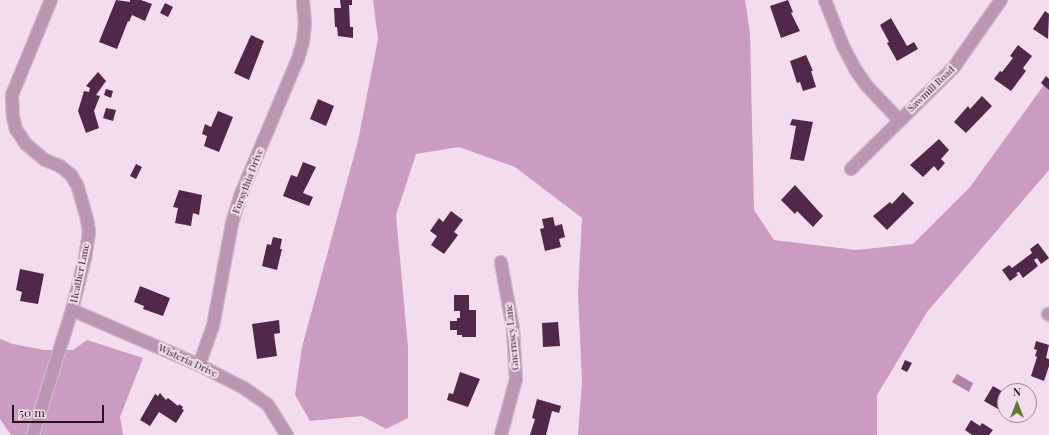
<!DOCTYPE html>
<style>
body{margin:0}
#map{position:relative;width:1049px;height:435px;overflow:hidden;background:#f3dced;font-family:"Playfair Display",serif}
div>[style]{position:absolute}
.forest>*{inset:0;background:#cc9bc1}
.water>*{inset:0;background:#b282a8}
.building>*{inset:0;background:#512849}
.roads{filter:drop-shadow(1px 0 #cdb8c7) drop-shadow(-1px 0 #cdb8c7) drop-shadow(0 1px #cdb8c7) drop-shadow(0 -1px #cdb8c7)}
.minor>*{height:12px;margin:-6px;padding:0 6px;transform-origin:6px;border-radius:6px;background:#bc95b3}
span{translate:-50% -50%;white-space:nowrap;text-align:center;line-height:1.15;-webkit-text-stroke:4px #f3dced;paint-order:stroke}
.street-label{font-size:10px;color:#1e161c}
.north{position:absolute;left:997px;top:383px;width:40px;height:40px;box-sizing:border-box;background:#f3dced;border:1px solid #9e8d99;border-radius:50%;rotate:0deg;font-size:11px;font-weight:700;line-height:16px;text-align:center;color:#1e161c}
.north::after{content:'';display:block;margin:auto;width:14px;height:18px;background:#627a2d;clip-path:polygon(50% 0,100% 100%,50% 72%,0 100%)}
.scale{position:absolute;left:12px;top:405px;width:92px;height:18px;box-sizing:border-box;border:2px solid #1e161c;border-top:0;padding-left:5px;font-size:12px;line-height:14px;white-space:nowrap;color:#1e161c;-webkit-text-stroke:3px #f3dced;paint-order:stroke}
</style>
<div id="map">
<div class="forest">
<i style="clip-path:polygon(373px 0,745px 0,750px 33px,754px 210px,774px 240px,856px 250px,913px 244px,970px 187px,1049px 78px,1049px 170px,927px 312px,877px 395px,877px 435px,578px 435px,582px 382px,578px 292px,582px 218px,515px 167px,459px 147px,416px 154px,396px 215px,408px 347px,408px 418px,386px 429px,362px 416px,310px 421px,295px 395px,302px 347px,358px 141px,378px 39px)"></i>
<i style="clip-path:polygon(0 339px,13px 344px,44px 350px,73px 350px,87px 340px,143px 358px,120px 417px,123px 435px,11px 435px,0 419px)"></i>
</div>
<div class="water">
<i style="clip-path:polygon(957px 374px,973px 383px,969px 392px,952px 382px)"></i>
</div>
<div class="building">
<i style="clip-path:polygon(116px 0,130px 2px,130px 0,141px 0,152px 4px,145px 21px,132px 15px,129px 22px,128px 21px,117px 49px,99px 42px)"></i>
<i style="clip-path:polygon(340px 0,352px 0,352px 5px,349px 5px,350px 27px,353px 27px,353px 38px,338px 36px,337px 27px,335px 27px,334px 8px,341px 8px)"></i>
<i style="clip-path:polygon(788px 0,793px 12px,791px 13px,800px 31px,781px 38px,770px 6px)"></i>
<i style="clip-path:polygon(165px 3px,173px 7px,168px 17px,160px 13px)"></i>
<i style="clip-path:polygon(1045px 11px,1049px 14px,1048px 39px,1033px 29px)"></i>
<i style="clip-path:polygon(891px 18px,907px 46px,914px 42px,918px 49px,897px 61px,887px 43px,889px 42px,880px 25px)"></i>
<i style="clip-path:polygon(251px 35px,264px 41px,249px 80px,234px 73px)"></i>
<i style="clip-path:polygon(1018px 45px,1032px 56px,1023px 68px,1026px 71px,1011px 91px,994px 79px,1000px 71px,1002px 72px,1013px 58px,1010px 56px)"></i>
<i style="clip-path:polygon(806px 55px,813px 71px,811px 71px,816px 87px,803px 91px,800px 82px,797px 83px,790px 61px)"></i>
<i style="clip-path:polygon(98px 72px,106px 81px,96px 95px,100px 96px,94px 111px,99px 128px,86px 133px,78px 111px,84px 91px,89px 92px,90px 88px,86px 86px)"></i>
<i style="clip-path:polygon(1046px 76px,1049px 79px,1049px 90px,1041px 83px)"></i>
<i style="clip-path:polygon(106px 89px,113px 91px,111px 98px,104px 95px)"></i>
<i style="clip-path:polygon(982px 96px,992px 106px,966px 133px,954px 122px,968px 106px,970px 109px)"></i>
<i style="clip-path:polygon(318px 99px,334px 106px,326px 126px,310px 119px)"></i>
<i style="clip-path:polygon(106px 108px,116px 110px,113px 121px,103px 118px)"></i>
<i style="clip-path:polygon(218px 111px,233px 117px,219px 152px,204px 146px,207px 136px,202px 134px,205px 124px,211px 127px)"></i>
<i style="clip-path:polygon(792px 119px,813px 122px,804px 161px,790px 159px,796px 126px,790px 125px)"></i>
<i style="clip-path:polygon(939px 139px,949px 150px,941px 159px,945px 163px,938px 171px,934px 166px,923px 177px,910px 165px)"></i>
<i style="clip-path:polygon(303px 162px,316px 167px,303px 193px,313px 197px,309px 206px,283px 196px,291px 175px,297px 177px)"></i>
<i style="clip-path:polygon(136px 164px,142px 167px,136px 179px,130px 176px)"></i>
<i style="clip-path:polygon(795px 185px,823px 216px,813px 227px,797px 211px,795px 214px,781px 200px)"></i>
<i style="clip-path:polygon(179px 190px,202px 195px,199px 215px,193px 213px,191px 226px,175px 223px,178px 208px,173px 207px)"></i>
<i style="clip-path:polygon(903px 192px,914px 203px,887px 230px,873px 216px,890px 202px,892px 204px)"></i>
<i style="clip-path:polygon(451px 211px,463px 220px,454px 232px,458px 235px,444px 254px,431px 245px,437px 236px,430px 231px,439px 218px,443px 222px)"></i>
<i style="clip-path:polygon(553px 217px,555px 226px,562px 224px,565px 237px,559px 239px,561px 247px,545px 251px,540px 229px,544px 228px,542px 219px)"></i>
<i style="clip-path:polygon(273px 237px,282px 239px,280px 249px,282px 249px,277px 270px,262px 266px,267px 244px,271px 245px)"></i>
<i style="clip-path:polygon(1038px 243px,1049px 258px,1041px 264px,1037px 258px,1034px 260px,1038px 266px,1023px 278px,1019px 272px,1016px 273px,1018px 275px,1010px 281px,1002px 270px,1009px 265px,1012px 268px,1032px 253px,1030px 249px)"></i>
<i style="clip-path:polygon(20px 269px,44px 274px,38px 304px,20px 301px,22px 292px,16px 290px)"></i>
<i style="clip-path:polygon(140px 286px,170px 298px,163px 316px,143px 309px,144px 306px,134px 302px)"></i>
<i style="clip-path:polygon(454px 295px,469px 295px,469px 310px,476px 310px,476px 337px,462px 337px,462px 335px,457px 335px,457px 330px,450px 330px,450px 321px,457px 321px,457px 318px,460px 318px,460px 311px,454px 311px)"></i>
<i style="clip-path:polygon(279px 320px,280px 333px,274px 334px,277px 356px,257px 359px,252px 324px)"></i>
<i style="clip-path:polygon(558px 322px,560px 346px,543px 347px,542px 323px)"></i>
<i style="clip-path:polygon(1036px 341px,1049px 345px,1046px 358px,1049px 359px,1049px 366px,1044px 381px,1031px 376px,1037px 357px,1035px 356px,1037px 350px,1034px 349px)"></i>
<i style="clip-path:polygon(905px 360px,912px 363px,907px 372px,901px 369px)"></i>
<i style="clip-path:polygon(460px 372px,480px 379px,468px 407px,447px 400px,449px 393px,453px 394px)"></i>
<i style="clip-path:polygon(993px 386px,1005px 393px,1005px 413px,984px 401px)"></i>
<i style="clip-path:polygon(160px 393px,166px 400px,168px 398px,178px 406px,179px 404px,183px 407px,182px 409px,184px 410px,176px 423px,159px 412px,150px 426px,140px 420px,155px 394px,158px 396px)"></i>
<i style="clip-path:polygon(537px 399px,561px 406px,559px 413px,552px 411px,546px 435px,530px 435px,535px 419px,532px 418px)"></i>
<i style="clip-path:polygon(971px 420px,980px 426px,982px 423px,993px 430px,989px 435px,972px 435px,965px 430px)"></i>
</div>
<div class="roads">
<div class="minor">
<i style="left:825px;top:0;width:49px;rotate:68.6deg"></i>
<i style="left:843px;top:46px;width:26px;rotate:62deg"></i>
<i style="left:855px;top:69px;width:21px;rotate:55deg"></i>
<i style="left:867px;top:86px;width:47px;rotate:46.7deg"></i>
<i style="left:851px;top:169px;width:145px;rotate:-44.7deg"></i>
<i style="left:954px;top:67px;width:82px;rotate:-55deg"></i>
<i style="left:72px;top:310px;width:138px;rotate:23.4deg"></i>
<i style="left:199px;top:365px;width:51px;rotate:27.1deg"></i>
<i style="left:244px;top:388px;width:29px;rotate:35deg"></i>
<i style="left:268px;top:405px;width:36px;rotate:58deg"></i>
<i style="left:1048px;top:314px;width:1px;rotate:45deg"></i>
<i style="left:199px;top:365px;width:41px;rotate:-70.3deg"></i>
<i style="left:213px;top:326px;width:105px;rotate:-79.5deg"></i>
<i style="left:232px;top:223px;width:28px;rotate:-73deg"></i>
<i style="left:240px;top:196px;width:149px;rotate:-67.1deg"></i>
<i style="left:298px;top:59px;width:18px;rotate:-74deg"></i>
<i style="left:303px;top:42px;width:18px;rotate:-84deg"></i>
<i style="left:305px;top:24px;width:24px;rotate:-95deg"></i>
<i style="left:33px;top:435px;width:131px;rotate:-72.7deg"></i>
<i style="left:72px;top:310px;width:54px;rotate:-76deg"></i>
<i style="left:85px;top:258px;width:26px;rotate:-81deg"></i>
<i style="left:89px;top:232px;width:13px;rotate:-99deg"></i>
<i style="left:87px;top:219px;width:35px;rotate:-106deg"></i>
<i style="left:77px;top:185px;width:12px;rotate:-121deg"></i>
<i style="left:71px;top:175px;width:14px;rotate:-141deg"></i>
<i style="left:60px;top:166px;width:16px;rotate:-158deg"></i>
<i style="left:45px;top:160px;width:25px;rotate:-140deg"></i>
<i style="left:26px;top:144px;width:18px;rotate:-124deg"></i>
<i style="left:16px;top:129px;width:12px;rotate:-104deg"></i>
<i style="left:13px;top:117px;width:22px;rotate:-93deg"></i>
<i style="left:12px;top:95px;width:103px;rotate:-67.7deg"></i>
<i style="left:501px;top:435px;width:58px;rotate:-75deg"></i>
<i style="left:516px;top:379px;width:50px;rotate:-93.4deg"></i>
<i style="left:513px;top:329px;width:68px;rotate:-100.2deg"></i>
</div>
</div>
<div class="street-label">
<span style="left:931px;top:89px;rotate:-44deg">Sawmill Road</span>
<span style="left:248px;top:181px;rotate:-69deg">Forsythia Drive</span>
<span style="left:80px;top:273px;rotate:-78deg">Heather Lane</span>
<span style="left:512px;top:337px;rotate:-96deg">Guernsey Lane</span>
<span style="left:188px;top:361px;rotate:25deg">Wisteria Drive</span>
</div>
<div class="north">N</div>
<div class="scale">50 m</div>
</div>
